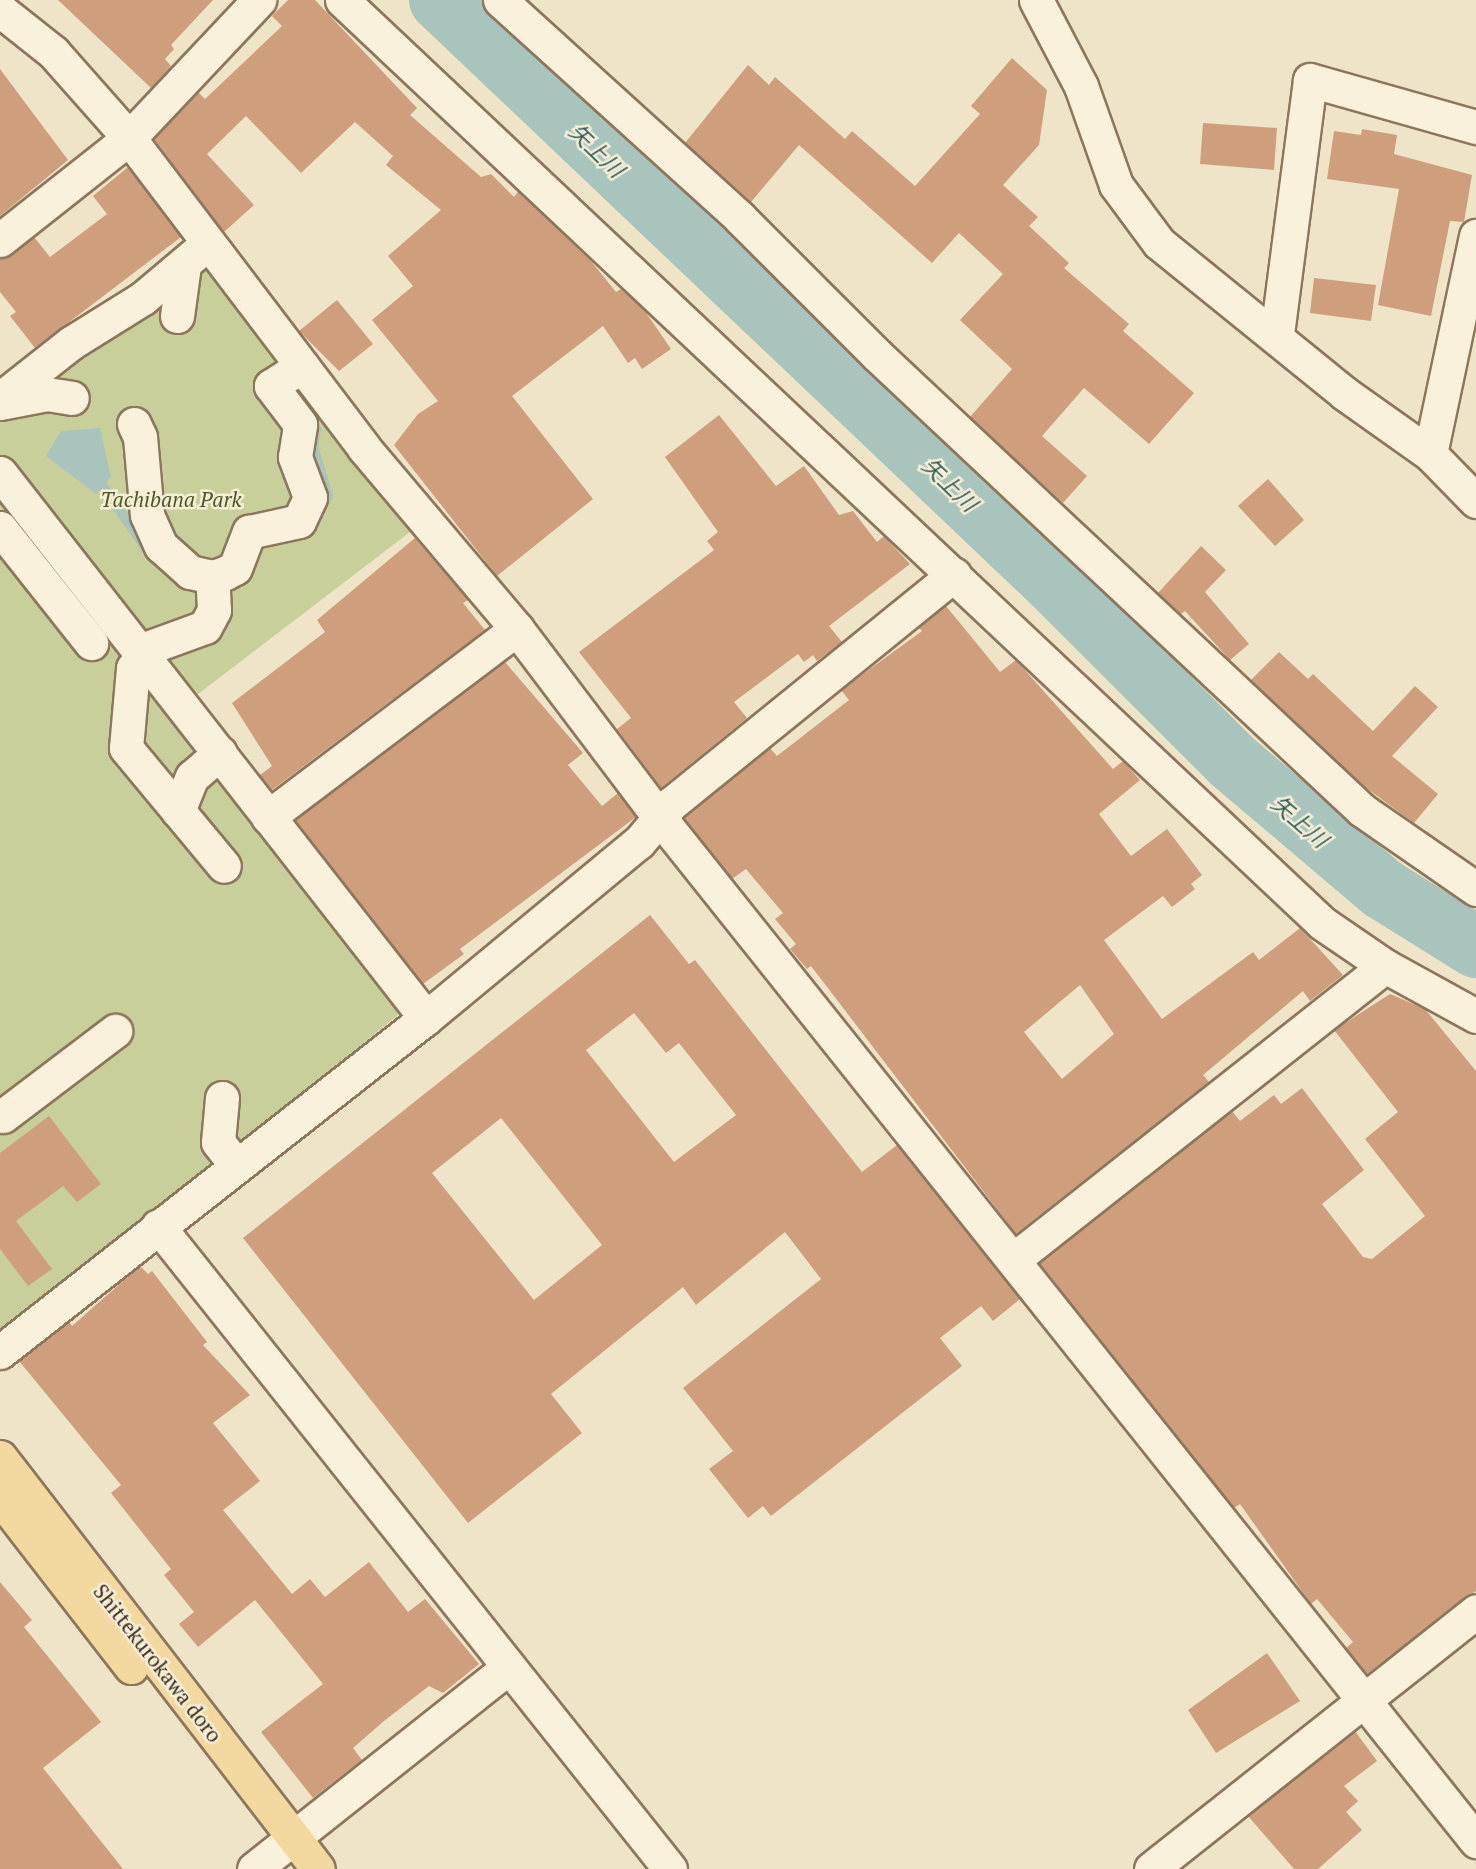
<!DOCTYPE html>
<meta charset="utf-8">
<style>
body{margin:0}
#map{position:relative;width:1476px;height:1869px;overflow:hidden;background:#f0e4c8;font-family:"PT Serif","Noto Sans JP",serif}
div>[style]{position:absolute}
.green>*{inset:0;background:#c9cf9b}
.water>*{inset:0;background:#a9c4bc}
.stream>*{height:10px;margin:-5px;padding:0 5px;transform-origin:5px;border-radius:5px;background:#a9c4bc}
.river>*{height:62px;margin:-31px;padding:0 31px;transform-origin:31px;border-radius:31px;background:#a9c4bc}
.building>*{inset:0;background:#cf9f7d}
.roads{filter:drop-shadow(2px 0 #8d765c) drop-shadow(-2px 0 #8d765c) drop-shadow(0 2px #8d765c) drop-shadow(0 -2px #8d765c)}
.minor>*{height:33px;margin:-16.5px;padding:0 16.5px;transform-origin:16.5px;border-radius:16.5px;background:#faf1dc}
.major>*{height:33px;margin:-16.5px;padding:0 16.5px;transform-origin:16.5px;border-radius:16.5px;background:#f3d9a0}
span{translate:-50% -50%;white-space:nowrap;text-align:center;line-height:1.15;-webkit-text-stroke:5px #f7eed8;paint-order:stroke}
.park-label{font-size:21px;color:#4d5a26;font-style:italic}
.street-label{font-size:21px;color:#3d2e20}
.water-label{font-size:22px;color:#2f5d5a;font-style:italic}
</style>
<div id="map">
<div class="green">
<i style="clip-path:polygon(188px 246px,414px 529px,172px 714px,402px 1004px,397px 1016px,0 1335px,0 392px)"></i>
</div>
<div class="water">
<i style="clip-path:polygon(100px 428px,111px 477px,96px 494px,46px 456px,61px 431px)"></i>
</div>
<div class="stream">
<i style="left:294px;top:390px;width:45px;rotate:60.6deg"></i>
<i style="left:316px;top:429px;width:18px;rotate:99deg"></i>
<i style="left:313px;top:447px;width:51px;rotate:73deg"></i>
<i style="left:328px;top:496px;width:40px;rotate:122deg"></i>
<i style="left:103px;top:486px;width:91px;rotate:55.3deg"></i>
</div>
<div class="river">
<i style="left:440px;top:0;width:847px;rotate:43.52deg"></i>
<i style="left:1054px;top:583px;width:252px;rotate:45deg"></i>
<i style="left:1232px;top:761px;width:198px;rotate:40.3deg"></i>
<i style="left:1383px;top:889px;width:110px;rotate:31.9deg"></i>
</div>
<div class="building">
<i style="clip-path:polygon(58px 0,213px 0,171px 45px,174px 49px,165px 59px,171px 66px,151px 88px)"></i>
<i style="clip-path:polygon(288px 0,315px 0,417px 108px,410px 115px,481px 177px,491px 174px,514px 197px,518px 192px,591px 261px,616px 292px,621px 289px,645px 311px,671px 349px,642px 369px,635px 358px,628px 363px,603px 326px,512px 396px,593px 499px,497px 576px,394px 445px,418px 414px,438px 401px,372px 320px,413px 286px,388px 256px,441px 210px,386px 165px,393px 156px,355px 122px,301px 173px,246px 116px,207px 154px,254px 205px,224px 232px,154px 139px,198px 92px,205px 99px,282px 26px,272px 16px)"></i>
<i style="clip-path:polygon(1012px 58px,1047px 90px,1039px 145px,1003px 185px,1038px 217px,1029px 226px,1069px 263px,1064px 268px,1129px 324px,1123px 331px,1194px 393px,1149px 444px,1084px 388px,1042px 436px,1087px 476px,1063px 503px,970px 417px,1012px 369px,960px 320px,1003px 274px,959px 233px,932px 263px,799px 145px,751px 202px,685px 143px,748px 65px,769px 85px,775px 77px,845px 139px,852px 131px,915px 186px,980px 114px,971px 106px)"></i>
<i style="clip-path:polygon(0 69px,68px 160px,0 216px)"></i>
<i style="clip-path:polygon(1203px 123px,1277px 128px,1274px 170px,1200px 164px)"></i>
<i style="clip-path:polygon(1362px 129px,1397px 135px,1394px 154px,1472px 175px,1464px 222px,1450px 221px,1431px 316px,1378px 305px,1399px 189px,1327px 179px,1334px 131px,1361px 135px)"></i>
<i style="clip-path:polygon(128px 167px,181px 237px,35px 348px,10px 316px,16px 312px,0 292px,0 258px,34px 237px,50px 257px,107px 214px,93px 196px)"></i>
<i style="clip-path:polygon(1314px 278px,1376px 285px,1371px 321px,1310px 313px)"></i>
<i style="clip-path:polygon(337px 300px,373px 344px,339px 371px,299px 331px)"></i>
<i style="clip-path:polygon(719px 415px,776px 486px,804px 466px,839px 515px,853px 511px,877px 542px,884px 536px,910px 564px,829px 626px,842px 642px,817px 661px,813px 655px,804px 662px,798px 654px,734px 702px,747px 718px,661px 788px,617px 729px,631px 718px,579px 652px,714px 550px,707px 541px,718px 532px,665px 457px)"></i>
<i style="clip-path:polygon(1268px 479px,1304px 520px,1275px 546px,1238px 506px)"></i>
<i style="clip-path:polygon(415px 538px,468px 600px,463px 603px,485px 630px,272px 790px,260px 775px,272px 766px,232px 703px,325px 632px,317px 620px)"></i>
<i style="clip-path:polygon(1201px 546px,1226px 570px,1205px 592px,1249px 644px,1230px 660px,1185px 611px,1181px 614px,1158px 593px)"></i>
<i style="clip-path:polygon(evenodd,946px 606px,1000px 672px,1016px 660px,1113px 769px,1123px 761px,1140px 780px,1099px 814px,1131px 856px,1167px 829px,1202px 875px,1191px 884px,1195px 889px,1172px 907px,1163px 896px,1104px 940px,1162px 1019px,1253px 952px,1259px 960px,1300px 928px,1343px 975px,1310px 1001px,1303px 991px,1203px 1075px,1209px 1082px,1016px 1234px,811px 966px,807px 969px,790px 949px,796px 944px,775px 919px,783px 913px,746px 869px,732px 879px,684px 818px,770px 748px,777px 756px,849px 700px,841px 690px,922px 631px,919px 628px,946px 606px,1080px 985px,1114px 1034px,1062px 1079px,1024px 1032px,1080px 985px)"></i>
<i style="clip-path:polygon(1279px 652px,1308px 679px,1313px 674px,1373px 731px,1415px 686px,1438px 707px,1392px 756px,1438px 794px,1414px 823px,1365px 787px,1251px 680px)"></i>
<i style="clip-path:polygon(505px 662px,583px 753px,568px 765px,602px 806px,618px 793px,636px 817px,460px 949px,464px 954px,423px 984px,295px 820px)"></i>
<i style="clip-path:polygon(evenodd,650px 915px,689px 964px,695px 960px,862px 1172px,897px 1145px,1020px 1299px,993px 1321px,981px 1306px,940px 1338px,962px 1366px,771px 1516px,763px 1506px,748px 1518px,709px 1469px,733px 1451px,683px 1388px,821px 1279px,785px 1232px,696px 1305px,683px 1287px,551px 1394px,582px 1433px,468px 1523px,243px 1238px,650px 915px,634px 1013px,666px 1053px,679px 1043px,736px 1115px,674px 1162px,586px 1050px,634px 1013px,650px 915px,501px 1118px,602px 1245px,534px 1300px,432px 1173px,501px 1118px)"></i>
<i style="clip-path:polygon(1390px 994px,1425px 1009px,1476px 1071px,1476px 1591px,1367px 1674px,1346px 1648px,1353px 1642px,1317px 1599px,1311px 1604px,1240px 1504px,1234px 1508px,1039px 1263px,1232px 1111px,1240px 1121px,1274px 1095px,1281px 1104px,1302px 1088px,1364px 1170px,1322px 1204px,1363px 1257px,1372px 1259px,1425px 1216px,1365px 1139px,1398px 1112px,1334px 1030px)"></i>
<i style="clip-path:polygon(49px 1116px,101px 1184px,77px 1202px,63px 1186px,16px 1221px,52px 1269px,28px 1286px,0 1249px,0 1153px)"></i>
<i style="clip-path:polygon(140px 1266px,148px 1274px,152px 1271px,207px 1342px,203px 1345px,250px 1395px,213px 1423px,260px 1481px,223px 1510px,292px 1594px,310px 1579px,325px 1597px,369px 1562px,408px 1612px,425px 1599px,479px 1664px,443px 1693px,429px 1686px,384px 1721px,353px 1748px,362px 1760px,313px 1798px,261px 1732px,323px 1684px,255px 1600px,198px 1647px,179px 1624px,194px 1612px,164px 1575px,171px 1569px,111px 1493px,121px 1485px,19px 1361px,69px 1322px,72px 1326px)"></i>
<i style="clip-path:polygon(0 1582px,32px 1620px,24px 1627px,101px 1722px,43px 1768px,123px 1869px,0 1869px)"></i>
<i style="clip-path:polygon(1267px 1653px,1300px 1701px,1216px 1753px,1188px 1710px)"></i>
<i style="clip-path:polygon(1355px 1731px,1377px 1761px,1344px 1786px,1358px 1801px,1346px 1812px,1362px 1830px,1318px 1869px,1294px 1869px,1248px 1816px)"></i>
</div>
<div class="roads">
<div class="minor">
<i style="left:342px;top:0;width:1346px;rotate:43.28deg"></i>
<i style="left:1322px;top:923px;width:76px;rotate:34.3deg"></i>
<i style="left:1385px;top:966px;width:104px;rotate:28.8deg"></i>
<i style="left:500px;top:0;width:324px;rotate:42.2deg"></i>
<i style="left:740px;top:218px;width:194px;rotate:45deg"></i>
<i style="left:877px;top:355px;width:665px;rotate:43.17deg"></i>
<i style="left:1362px;top:810px;width:139px;rotate:34.7deg"></i>
<i style="left:1036px;top:0;width:97px;rotate:62.4deg"></i>
<i style="left:1081px;top:86px;width:105px;rotate:70.5deg"></i>
<i style="left:1116px;top:185px;width:72px;rotate:53.4deg"></i>
<i style="left:1159px;top:243px;width:238px;rotate:39deg"></i>
<i style="left:1344px;top:393px;width:105px;rotate:35.3deg"></i>
<i style="left:1430px;top:454px;width:66px;rotate:45.6deg"></i>
<i style="left:0;top:10px;width:68px;rotate:38.4deg"></i>
<i style="left:53px;top:52px;width:115px;rotate:48.5deg"></i>
<i style="left:129px;top:138px;width:389px;rotate:52.8deg"></i>
<i style="left:364px;top:448px;width:237px;rotate:49.8deg"></i>
<i style="left:517px;top:629px;width:237px;rotate:52.9deg"></i>
<i style="left:660px;top:818px;width:1309px;rotate:51.42deg"></i>
<i style="left:0;top:240px;width:164px;rotate:-38.3deg"></i>
<i style="left:129px;top:138px;width:190px;rotate:-46.7deg"></i>
<i style="left:177px;top:316px;width:51px;rotate:-82.2deg"></i>
<i style="left:1277px;top:334px;width:256px;rotate:-82.6deg"></i>
<i style="left:1310px;top:80px;width:173px;rotate:15.8deg"></i>
<i style="left:0;top:399px;width:90px;rotate:-38.3deg"></i>
<i style="left:71px;top:343px;width:85px;rotate:-32deg"></i>
<i style="left:143px;top:298px;width:85px;rotate:-40.2deg"></i>
<i style="left:0;top:403px;width:48px;rotate:-10.8deg"></i>
<i style="left:47px;top:394px;width:25px;rotate:9deg"></i>
<i style="left:134px;top:424px;width:14px;rotate:65deg"></i>
<i style="left:140px;top:437px;width:78px;rotate:84.9deg"></i>
<i style="left:147px;top:515px;width:34px;rotate:66deg"></i>
<i style="left:161px;top:546px;width:39px;rotate:42deg"></i>
<i style="left:190px;top:572px;width:23px;rotate:13deg"></i>
<i style="left:212px;top:577px;width:14px;rotate:-17deg"></i>
<i style="left:225px;top:573px;width:11px;rotate:-27deg"></i>
<i style="left:235px;top:568px;width:39px;rotate:-69deg"></i>
<i style="left:249px;top:532px;width:51px;rotate:-12.4deg"></i>
<i style="left:299px;top:521px;width:26px;rotate:-65deg"></i>
<i style="left:310px;top:497px;width:43px;rotate:-110.6deg"></i>
<i style="left:295px;top:457px;width:33px;rotate:-81deg"></i>
<i style="left:300px;top:424px;width:48px;rotate:-127.3deg"></i>
<i style="left:271px;top:386px;width:37px;rotate:-33deg"></i>
<i style="left:1430px;top:454px;width:223px;rotate:-78.1deg"></i>
<i style="left:0;top:473px;width:692px;rotate:51.99deg"></i>
<i style="left:0;top:528px;width:147px;rotate:51.6deg"></i>
<i style="left:139px;top:651px;width:70px;rotate:-20deg"></i>
<i style="left:205px;top:627px;width:19px;rotate:-62deg"></i>
<i style="left:214px;top:610px;width:33px;rotate:-93deg"></i>
<i style="left:143px;top:658px;width:14px;rotate:135deg"></i>
<i style="left:133px;top:668px;width:80px;rotate:95deg"></i>
<i style="left:126px;top:748px;width:153px;rotate:50.3deg"></i>
<i style="left:178px;top:811px;width:37px;rotate:-68deg"></i>
<i style="left:192px;top:777px;width:37px;rotate:-41deg"></i>
<i style="left:268px;top:817px;width:312px;rotate:-37.1deg"></i>
<i style="left:222px;top:1098px;width:44px;rotate:95.2deg"></i>
<i style="left:218px;top:1142px;width:28px;rotate:52deg"></i>
<i style="left:3px;top:1116px;width:141px;rotate:-37.2deg"></i>
<i style="left:158px;top:1226px;width:822px;rotate:51.47deg"></i>
<i style="left:1013px;top:1260px;width:474px;rotate:-38.3deg"></i>
<i style="left:0;top:1352px;width:541px;rotate:-38.1deg"></i>
<i style="left:426px;top:1018px;width:276px;rotate:-39.6deg"></i>
<i style="left:639px;top:842px;width:51px;rotate:-49.8deg"></i>
<i style="left:672px;top:803px;width:363px;rotate:-39deg"></i>
<i style="left:254px;top:1869px;width:325px;rotate:-38.4deg"></i>
<i style="left:1151px;top:1869px;width:415px;rotate:-38.4deg"></i>
</div>
<div class="major">
<i style="left:0;top:1457px;width:520px;rotate:52.34deg"></i>
<i style="left:0;top:1498px;width:214px;rotate:52.2deg"></i>
</div>
</div>
<div class="park-label">
<span style="left:171px;top:499px">Tachibana Park</span>
</div>
<div class="street-label">
<span style="left:158px;top:1663px;rotate:52deg">Shittekurokawa doro</span>
</div>
<div class="water-label">
<span style="left:597px;top:150px;rotate:44deg">矢上川</span>
<span style="left:950px;top:484px;rotate:44deg">矢上川</span>
<span style="left:1300px;top:821px;rotate:41deg">矢上川</span>
</div>
</div>
